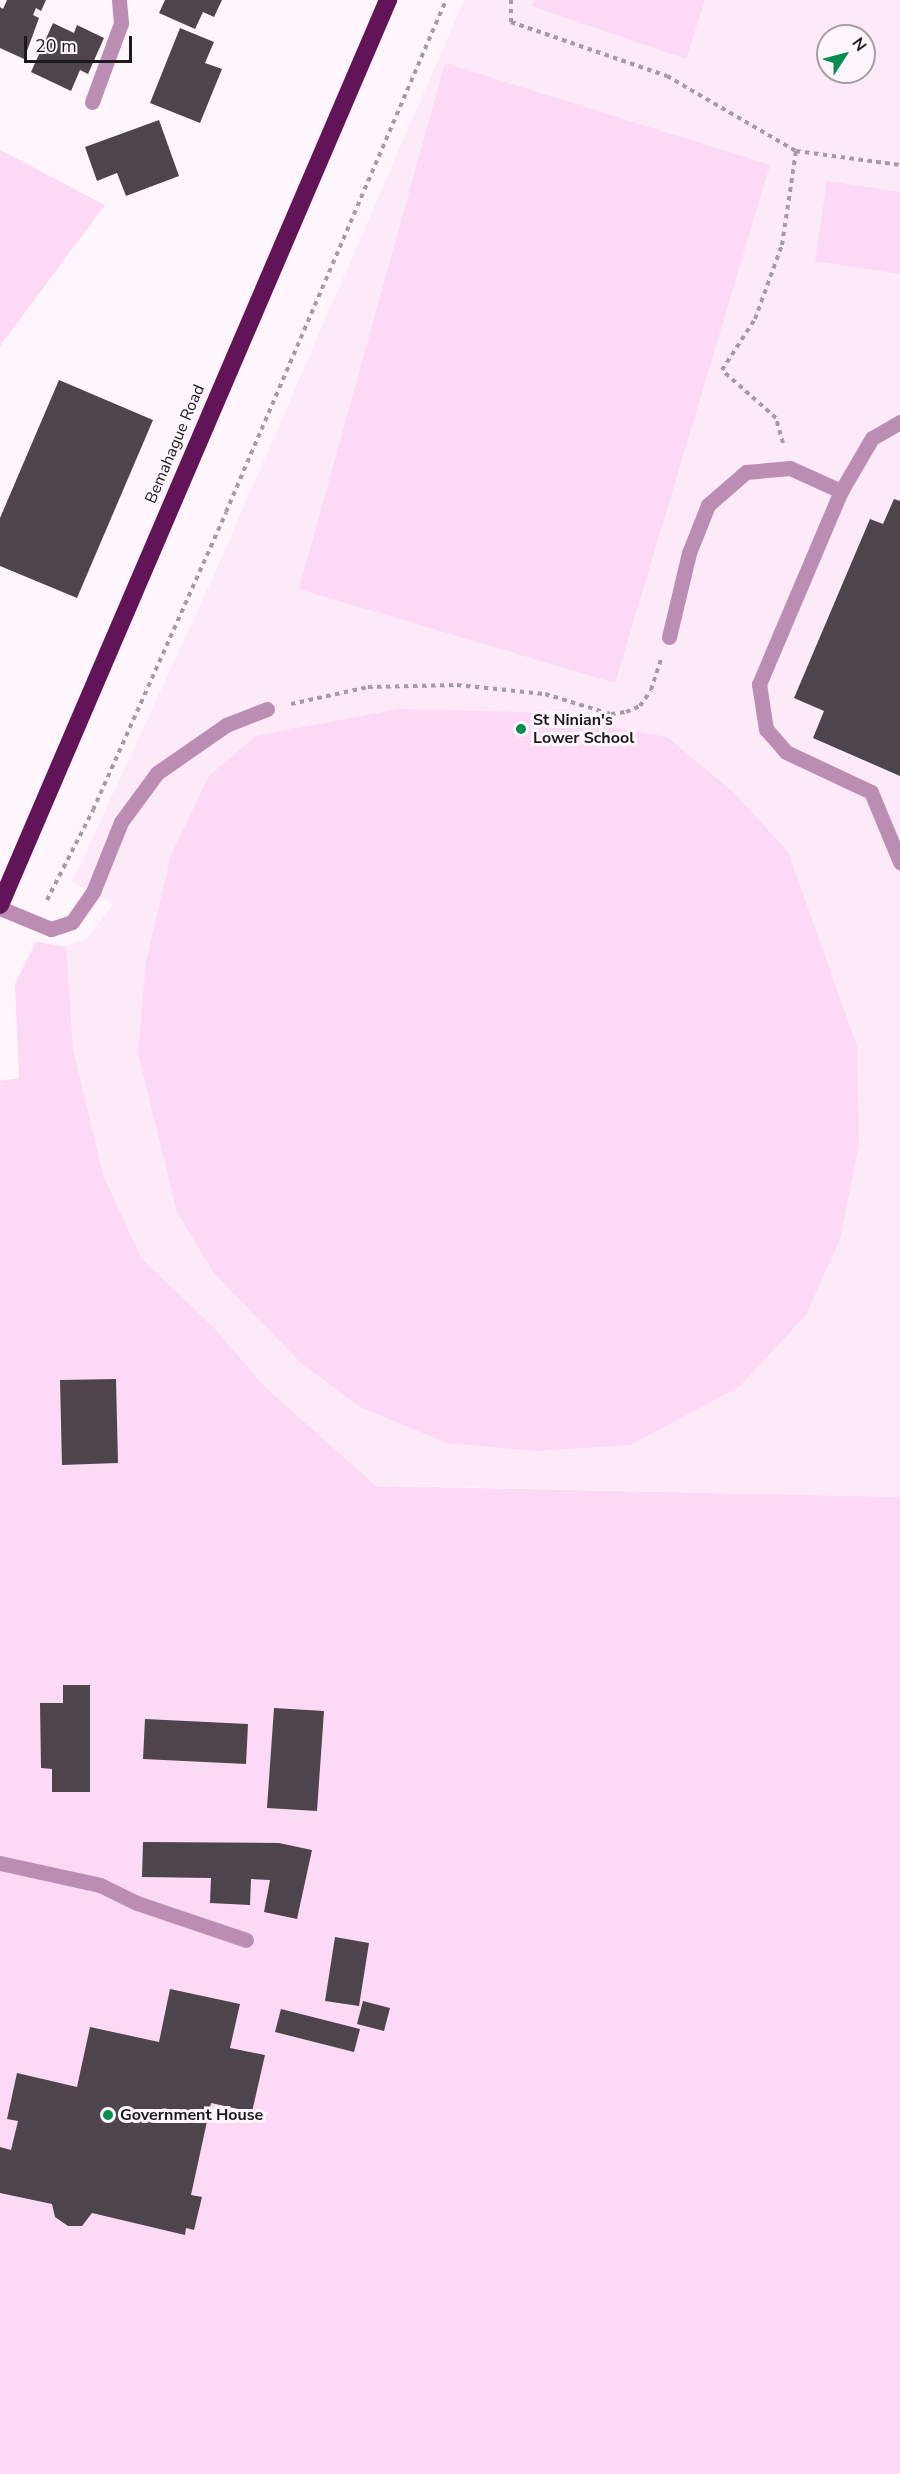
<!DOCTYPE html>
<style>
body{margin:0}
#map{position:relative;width:900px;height:2474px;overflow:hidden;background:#fff6fd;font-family:"Nunito Sans",sans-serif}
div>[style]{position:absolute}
.built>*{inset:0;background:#fceaf8}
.green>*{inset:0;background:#fcd9f4}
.building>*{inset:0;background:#4e454c}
.path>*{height:4px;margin-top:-2px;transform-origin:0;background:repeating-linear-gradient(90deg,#a39ca2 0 4.5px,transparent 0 9px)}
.lane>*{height:15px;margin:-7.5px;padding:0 7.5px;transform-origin:7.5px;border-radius:7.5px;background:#bb8db2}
.street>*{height:15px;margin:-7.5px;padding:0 7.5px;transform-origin:7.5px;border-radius:7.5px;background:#bb8db2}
.highway>*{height:18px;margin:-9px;padding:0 9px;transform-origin:9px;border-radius:9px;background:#611558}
.dots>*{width:16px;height:16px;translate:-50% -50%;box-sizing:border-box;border:3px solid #fff6fd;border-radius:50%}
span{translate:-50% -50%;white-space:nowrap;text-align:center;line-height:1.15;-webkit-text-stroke:6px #fff6fd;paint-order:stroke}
.street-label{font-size:16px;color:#1d1a1d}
.poi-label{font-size:16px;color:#1d1a1d;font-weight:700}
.left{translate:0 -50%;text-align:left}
.north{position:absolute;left:816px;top:24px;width:60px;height:60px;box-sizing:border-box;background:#fff6fd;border:2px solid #a59ea3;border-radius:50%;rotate:54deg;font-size:16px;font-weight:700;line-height:24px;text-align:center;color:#1d1a1d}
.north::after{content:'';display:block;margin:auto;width:21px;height:27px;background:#048e4c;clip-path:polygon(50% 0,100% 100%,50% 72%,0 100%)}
.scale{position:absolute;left:24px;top:36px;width:108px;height:27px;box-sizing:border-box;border:3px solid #1d1a1d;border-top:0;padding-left:8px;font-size:18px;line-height:21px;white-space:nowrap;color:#1d1a1d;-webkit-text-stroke:4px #fff6fd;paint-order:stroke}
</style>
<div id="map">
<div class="built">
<i style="clip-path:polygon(evenodd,464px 0,900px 0,900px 1497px,235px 1482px,33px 1331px,15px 984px,36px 942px,66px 946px,88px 938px,113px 903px,72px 882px,213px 577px,464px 0,828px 36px,864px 36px,864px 72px,828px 72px,828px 36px)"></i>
</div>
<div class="green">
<i style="clip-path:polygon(534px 0,705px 0,686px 59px,532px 6px)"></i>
<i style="clip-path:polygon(445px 63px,770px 165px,615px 683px,299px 589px)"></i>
<i style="clip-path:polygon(0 150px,105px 205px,0 346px)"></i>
<i style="clip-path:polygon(827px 181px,900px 192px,900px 274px,815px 261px)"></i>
<i style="clip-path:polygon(399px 709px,525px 712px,667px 737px,734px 793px,788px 852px,857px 1046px,859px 1144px,840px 1239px,806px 1315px,739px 1387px,630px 1445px,536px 1451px,447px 1443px,360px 1407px,301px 1363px,214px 1273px,177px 1212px,138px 1053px,146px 962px,171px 855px,209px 776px,256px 736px)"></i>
<i style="clip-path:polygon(36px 942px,66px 947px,73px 1049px,103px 1175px,141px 1258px,214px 1328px,266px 1388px,376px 1486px,900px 1497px,900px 2474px,0 2474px,0 1081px,19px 1078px,15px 984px)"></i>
</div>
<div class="building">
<i style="clip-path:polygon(7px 0,46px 0,41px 11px,36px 8px,33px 15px,39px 18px,24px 59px,0 48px,0 7px,3px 9px)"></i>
<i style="clip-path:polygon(165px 0,222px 0,214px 17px,203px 12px,195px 29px,159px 13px)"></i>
<i style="clip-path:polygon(53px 23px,74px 33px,77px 25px,104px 38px,88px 74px,80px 70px,71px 91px,31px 72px)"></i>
<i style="clip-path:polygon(180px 28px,214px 42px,205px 63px,222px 69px,200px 123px,150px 103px)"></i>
<i style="clip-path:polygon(159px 120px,179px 176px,126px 196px,117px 173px,97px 181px,85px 147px)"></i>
<i style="clip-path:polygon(59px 380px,153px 420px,77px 598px,0 566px,0 518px)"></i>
<i style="clip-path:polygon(894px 499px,900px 501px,900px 776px,813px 738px,824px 711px,794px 698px,870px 519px,883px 524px)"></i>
<i style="clip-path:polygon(116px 1379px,118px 1463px,62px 1465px,60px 1380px)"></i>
<i style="clip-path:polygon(63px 1685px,90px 1685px,90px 1792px,52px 1792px,52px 1769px,41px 1768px,40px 1703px,63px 1703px)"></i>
<i style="clip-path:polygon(274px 1708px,324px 1711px,317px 1811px,267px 1808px)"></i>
<i style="clip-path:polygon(145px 1719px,248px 1724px,246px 1764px,143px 1759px)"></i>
<i style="clip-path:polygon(143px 1842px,279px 1843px,312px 1850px,297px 1919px,264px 1912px,270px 1880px,251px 1879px,250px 1905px,210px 1903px,211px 1878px,142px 1877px)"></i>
<i style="clip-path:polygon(335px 1937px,369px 1943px,359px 2006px,325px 2001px)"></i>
<i style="clip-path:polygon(170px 1989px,240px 2004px,230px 2048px,265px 2055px,252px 2112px,211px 2103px,191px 2195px,202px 2197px,194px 2230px,186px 2228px,185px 2235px,92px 2213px,82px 2226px,68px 2226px,55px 2217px,52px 2204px,0 2193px,0 2147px,11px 2150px,18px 2121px,7px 2119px,17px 2073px,77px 2087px,90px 2027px,159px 2042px)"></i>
<i style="clip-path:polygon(363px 2001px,390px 2008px,384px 2031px,357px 2024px)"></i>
<i style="clip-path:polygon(281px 2009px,360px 2029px,354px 2052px,275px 2032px)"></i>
</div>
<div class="path">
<i style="left:511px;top:0;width:22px;rotate:90deg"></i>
<i style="left:511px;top:22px;width:165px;rotate:19.1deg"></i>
<i style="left:667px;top:76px;width:149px;rotate:30.2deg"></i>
<i style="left:796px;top:151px;width:105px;rotate:7.7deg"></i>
<i style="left:783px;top:443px;width:26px;rotate:-106deg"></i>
<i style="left:776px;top:418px;width:72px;rotate:-138.4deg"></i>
<i style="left:722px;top:370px;width:61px;rotate:-57.1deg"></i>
<i style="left:755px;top:319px;width:79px;rotate:-70deg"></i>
<i style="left:782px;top:245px;width:95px;rotate:-81.5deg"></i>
<i style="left:291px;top:704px;width:79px;rotate:-12.4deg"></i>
<i style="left:368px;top:687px;width:89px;rotate:-1.3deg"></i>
<i style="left:457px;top:685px;width:88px;rotate:5.8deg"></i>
<i style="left:545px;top:694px;width:69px;rotate:16.9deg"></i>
<i style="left:611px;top:714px;width:15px;rotate:-8deg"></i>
<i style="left:626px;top:712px;width:15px;rotate:-23deg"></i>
<i style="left:640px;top:706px;width:19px;rotate:-55deg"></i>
<i style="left:651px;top:690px;width:32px;rotate:-72deg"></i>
<i style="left:47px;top:900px;width:101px;rotate:-62.9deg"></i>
<i style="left:93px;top:810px;width:326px;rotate:-65.9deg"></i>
<i style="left:226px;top:512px;width:557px;rotate:-66.75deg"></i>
</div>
<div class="lane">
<i style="left:900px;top:422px;width:32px;rotate:150deg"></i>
<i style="left:872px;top:438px;width:61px;rotate:120.3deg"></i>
<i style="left:841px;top:491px;width:210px;rotate:113deg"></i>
<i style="left:759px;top:684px;width:46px;rotate:81.2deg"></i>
<i style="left:766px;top:729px;width:30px;rotate:49deg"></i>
<i style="left:786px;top:752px;width:94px;rotate:25.2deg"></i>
<i style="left:871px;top:792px;width:76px;rotate:67.5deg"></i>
<i style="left:669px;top:637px;width:86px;rotate:-76.6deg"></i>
<i style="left:689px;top:553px;width:52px;rotate:-68.4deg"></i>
<i style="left:708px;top:505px;width:50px;rotate:-41deg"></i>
<i style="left:746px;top:472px;width:44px;rotate:-5.2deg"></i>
<i style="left:790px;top:468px;width:56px;rotate:24.3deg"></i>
<i style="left:0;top:908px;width:55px;rotate:22.4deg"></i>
<i style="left:51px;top:929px;width:22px;rotate:-18deg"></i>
<i style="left:72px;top:922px;width:37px;rotate:-55deg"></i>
<i style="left:93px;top:892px;width:75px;rotate:-68.2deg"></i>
<i style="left:121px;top:822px;width:61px;rotate:-53.7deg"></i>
<i style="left:157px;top:773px;width:84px;rotate:-34.8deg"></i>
<i style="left:226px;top:725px;width:44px;rotate:-21.3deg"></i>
<i style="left:0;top:1863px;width:102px;rotate:12.4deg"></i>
<i style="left:100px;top:1885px;width:41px;rotate:25.9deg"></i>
<i style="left:137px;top:1903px;width:115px;rotate:18.7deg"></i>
</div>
<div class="street">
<i style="left:92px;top:102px;width:84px;rotate:-69.8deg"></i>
<i style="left:121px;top:23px;width:23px;rotate:-95deg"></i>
</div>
<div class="highway">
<i style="left:0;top:905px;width:985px;rotate:-66.79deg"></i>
</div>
<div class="dots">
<i style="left:521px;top:729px;background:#048e4c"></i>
<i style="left:108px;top:2115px;background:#048e4c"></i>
</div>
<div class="street-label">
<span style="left:175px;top:444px;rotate:-67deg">Bemahague Road</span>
</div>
<div class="poi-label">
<span class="left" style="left:533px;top:729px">St Ninian's<br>Lower School</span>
<span class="left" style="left:120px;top:2115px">Government House</span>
</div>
<div class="north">N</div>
<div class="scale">20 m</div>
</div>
